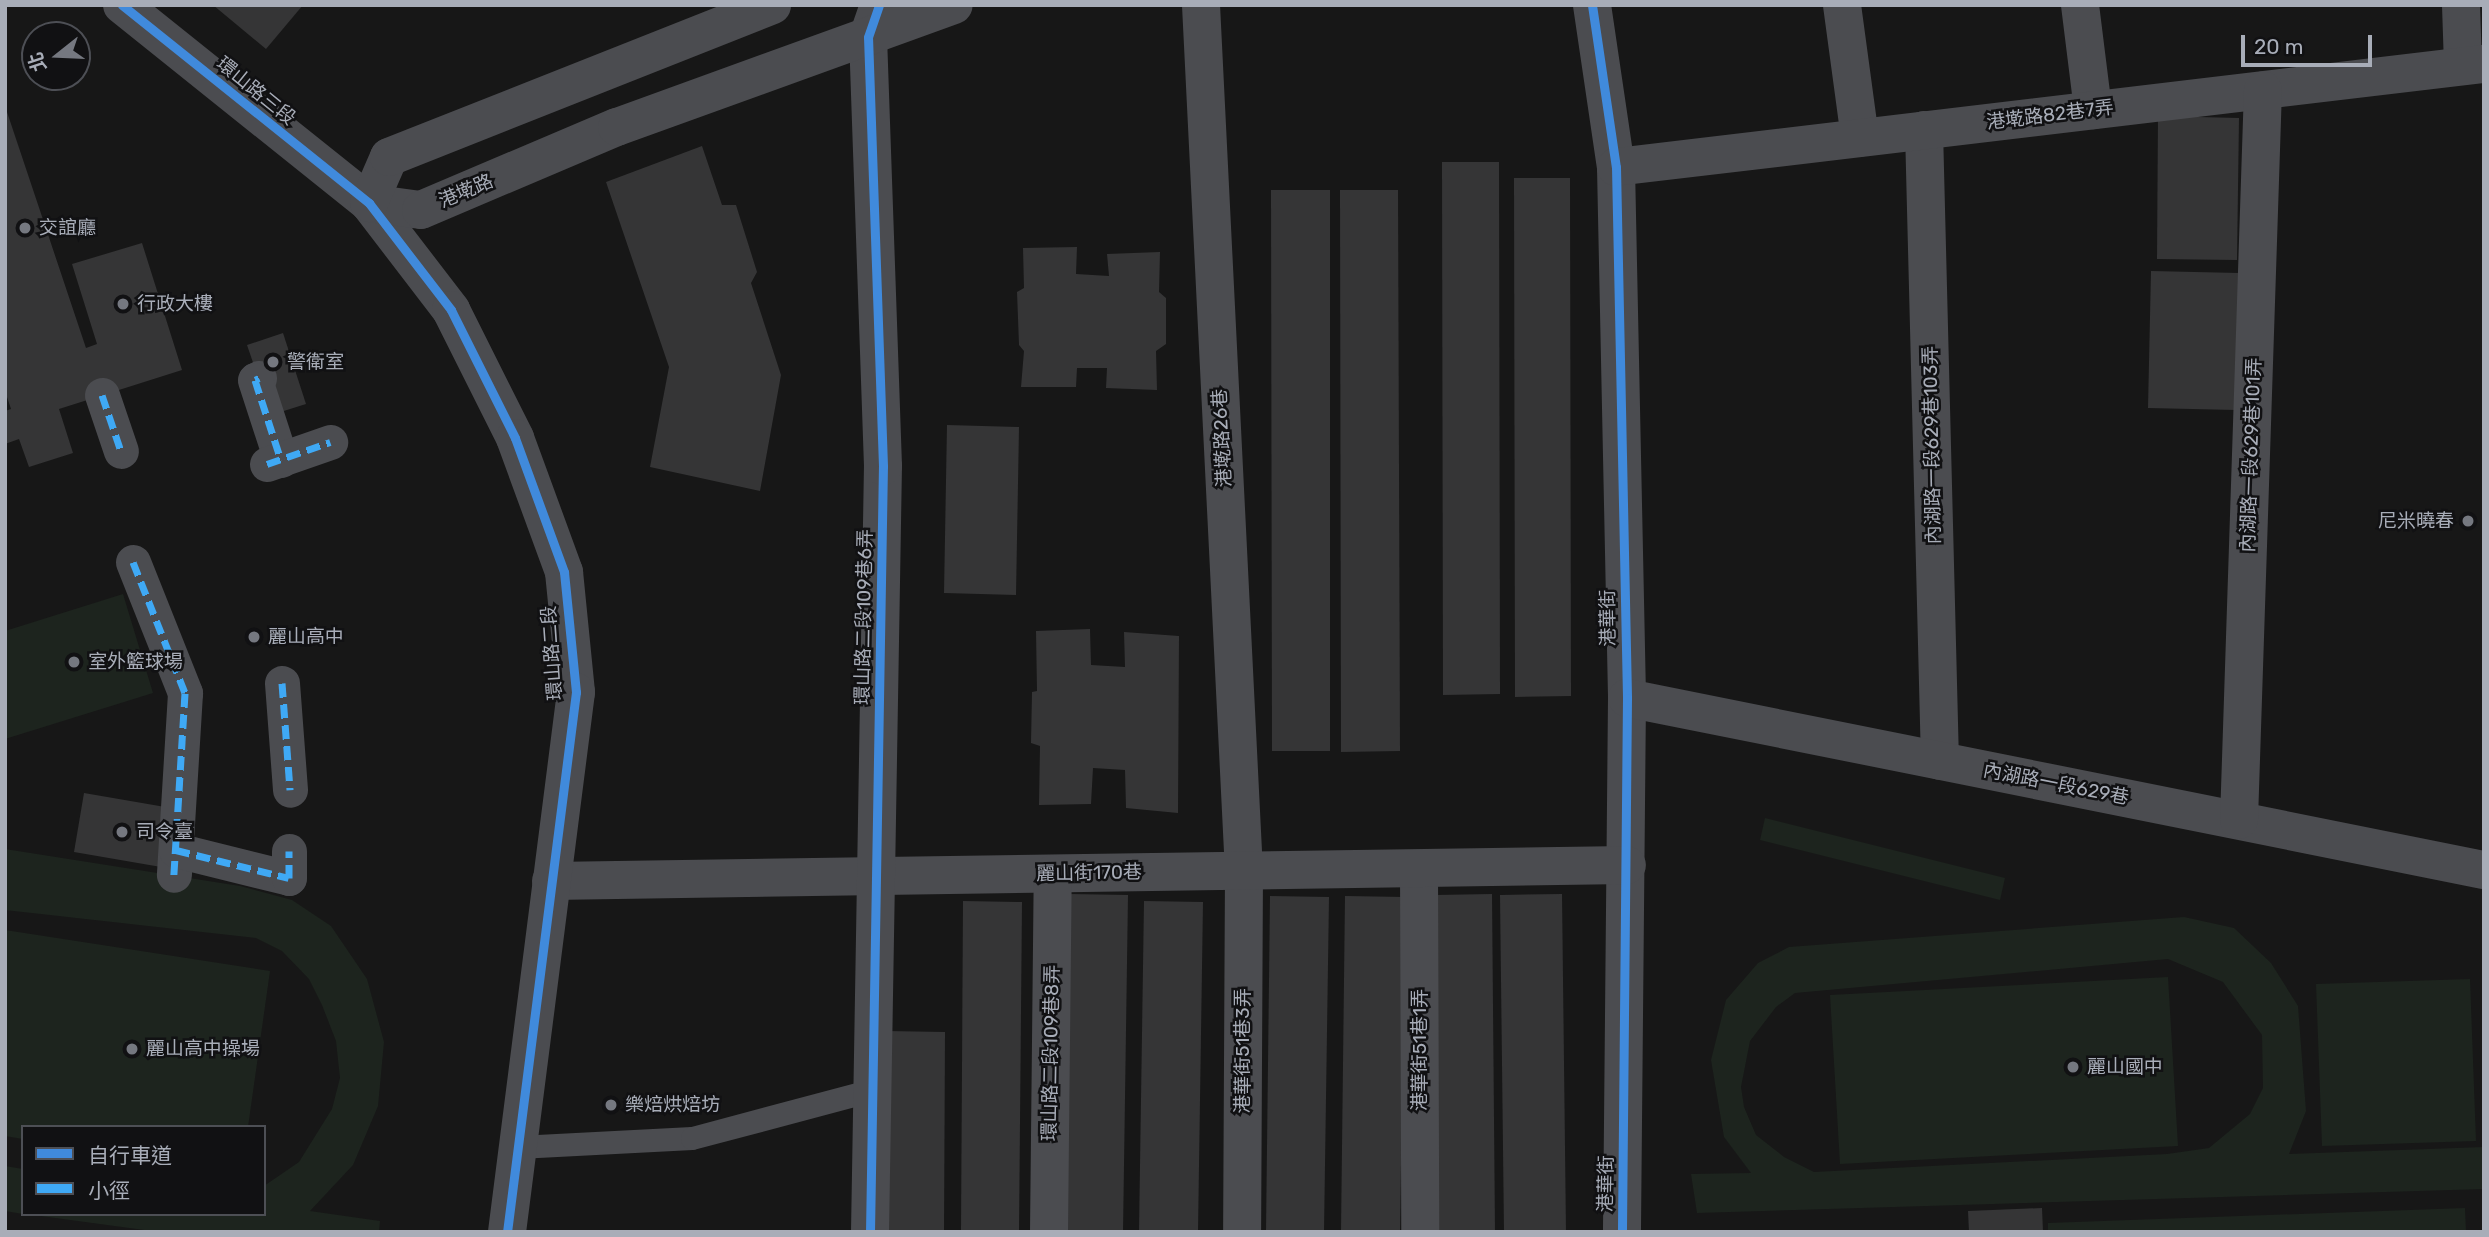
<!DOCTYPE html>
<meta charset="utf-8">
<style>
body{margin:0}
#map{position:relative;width:2489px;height:1237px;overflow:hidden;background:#171717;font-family:Rubik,"Noto Sans TC",sans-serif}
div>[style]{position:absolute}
.green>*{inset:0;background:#1d241e}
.building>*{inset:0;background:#353536}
.service>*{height:23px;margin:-11.5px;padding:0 11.5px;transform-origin:11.5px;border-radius:11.5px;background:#4b4c50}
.pedestrian>*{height:35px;margin:-17.5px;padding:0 17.5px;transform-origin:17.5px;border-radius:17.5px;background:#4b4c50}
.minor>*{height:38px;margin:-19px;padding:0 19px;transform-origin:19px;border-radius:19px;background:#4b4c50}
.tertiary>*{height:38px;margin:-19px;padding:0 19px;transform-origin:19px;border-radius:19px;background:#4b4c50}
.quiet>*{height:7px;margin-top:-3.5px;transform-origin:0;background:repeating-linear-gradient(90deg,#3fa9f5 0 14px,transparent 0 21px)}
.cycleway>*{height:9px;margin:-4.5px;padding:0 4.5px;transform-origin:4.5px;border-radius:4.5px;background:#408adc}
.dots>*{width:19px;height:19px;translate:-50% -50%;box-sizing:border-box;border:4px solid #111113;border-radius:50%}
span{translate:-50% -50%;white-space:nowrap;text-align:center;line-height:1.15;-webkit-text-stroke:5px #111113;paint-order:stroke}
.street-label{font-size:19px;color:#a8adb8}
.poi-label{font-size:19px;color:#a8adb8}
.left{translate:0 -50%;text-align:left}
.right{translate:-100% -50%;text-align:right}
.frame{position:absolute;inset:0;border:7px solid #a8adb8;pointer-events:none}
.legend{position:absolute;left:21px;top:1125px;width:245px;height:91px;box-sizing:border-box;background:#111113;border:2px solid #4d4f55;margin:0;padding:9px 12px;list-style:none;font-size:21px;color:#a8adb8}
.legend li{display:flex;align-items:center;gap:14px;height:35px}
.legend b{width:35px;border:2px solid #4d4f55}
.north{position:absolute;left:21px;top:21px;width:70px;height:70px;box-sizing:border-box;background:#111113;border:2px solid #4d4f55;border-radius:50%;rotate:252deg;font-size:19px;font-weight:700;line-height:28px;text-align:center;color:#a8adb8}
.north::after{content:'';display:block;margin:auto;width:24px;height:32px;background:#757880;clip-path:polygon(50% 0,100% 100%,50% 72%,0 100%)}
.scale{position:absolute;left:2241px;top:35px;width:131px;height:32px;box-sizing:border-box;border:4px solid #a8adb8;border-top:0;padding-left:9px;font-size:21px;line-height:24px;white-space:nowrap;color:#a8adb8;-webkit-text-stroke:5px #111113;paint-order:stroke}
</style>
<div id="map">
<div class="green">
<i style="clip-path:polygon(123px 594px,153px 693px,5px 739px,5px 631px)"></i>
<i style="clip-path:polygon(1765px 818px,2005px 878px,2000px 900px,1760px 840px)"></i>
<i style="clip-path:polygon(5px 849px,240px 886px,292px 900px,331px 926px,367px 979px,384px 1042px,378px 1106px,353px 1165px,310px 1211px,380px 1221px,379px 1232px,159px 1232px,26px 1214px,264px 1214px,264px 1186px,299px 1162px,332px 1109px,340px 1078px,336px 1041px,322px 1005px,309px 979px,282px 951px,256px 938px,5px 910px)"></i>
<i style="clip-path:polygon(evenodd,2184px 917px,2234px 928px,2271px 963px,2298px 1006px,2306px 1111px,2289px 1154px,2484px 1147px,2484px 1189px,1697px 1213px,1691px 1174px,1751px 1173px,1724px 1137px,1711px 1060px,1726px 1000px,1758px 963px,1789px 947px,2184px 917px,2168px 959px,2223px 982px,2262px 1035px,2263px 1088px,2250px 1114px,2209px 1148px,2167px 1154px,1814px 1172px,1784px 1157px,1756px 1135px,1744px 1107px,1741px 1087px,1750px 1041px,1776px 1007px,1795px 993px,2168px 959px)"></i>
<i style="clip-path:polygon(5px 930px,270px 971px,248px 1127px,23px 1127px,23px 1139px,5px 1136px)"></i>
<i style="clip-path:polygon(2168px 977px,2178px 1146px,1840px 1164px,1830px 995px)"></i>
<i style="clip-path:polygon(2470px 979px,2476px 1141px,2322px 1146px,2316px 984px)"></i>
<i style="clip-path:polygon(5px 1166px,23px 1169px,23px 1214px,5px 1211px)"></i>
<i style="clip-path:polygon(2465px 1208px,2466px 1232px,2048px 1232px,2048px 1223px)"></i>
</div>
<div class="building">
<i style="clip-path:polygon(213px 5px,303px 5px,266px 49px)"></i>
<i style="clip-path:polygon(6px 109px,86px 348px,97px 344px,72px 264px,142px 243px,182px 370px,59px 409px,73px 453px,29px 467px,19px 439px,5px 444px,5px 411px,11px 409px,5px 391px)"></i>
<i style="clip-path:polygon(2158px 116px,2239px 118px,2237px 260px,2157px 259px)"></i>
<i style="clip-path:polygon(702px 146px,722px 205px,736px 205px,757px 272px,751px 283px,781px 375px,760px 491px,650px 467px,669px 367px,606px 182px)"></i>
<i style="clip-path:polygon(1442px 162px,1499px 162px,1500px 694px,1443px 695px)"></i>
<i style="clip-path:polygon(1514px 178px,1570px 178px,1571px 696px,1515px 697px)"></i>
<i style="clip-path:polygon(1271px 190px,1330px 190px,1330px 751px,1272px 751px)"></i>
<i style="clip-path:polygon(1340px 190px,1398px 190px,1400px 751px,1341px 752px)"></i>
<i style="clip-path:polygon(1077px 247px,1076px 274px,1109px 276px,1107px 254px,1160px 252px,1159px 292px,1166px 298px,1166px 344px,1156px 351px,1157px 390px,1106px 388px,1107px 368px,1077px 368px,1076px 387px,1021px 387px,1024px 351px,1019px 345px,1017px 292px,1024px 288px,1023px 248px)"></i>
<i style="clip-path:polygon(2151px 271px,2239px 273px,2236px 410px,2148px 408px)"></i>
<i style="clip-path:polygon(283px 333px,306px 404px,271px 415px,247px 345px)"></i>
<i style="clip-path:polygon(947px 425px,1019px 427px,1016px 595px,944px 593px)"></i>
<i style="clip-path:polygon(1090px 629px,1091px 665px,1125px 667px,1124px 632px,1179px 636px,1178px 813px,1126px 808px,1125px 770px,1093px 768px,1091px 804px,1039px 805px,1040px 746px,1031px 743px,1032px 692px,1037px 691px,1036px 631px)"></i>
<i style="clip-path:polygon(84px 793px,171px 808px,161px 867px,74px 852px)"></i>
<i style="clip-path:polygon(1069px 894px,1128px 895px,1123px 1232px,1064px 1232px)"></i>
<i style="clip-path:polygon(1492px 894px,1495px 1232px,1438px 1232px,1435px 895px)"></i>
<i style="clip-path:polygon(1562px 894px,1566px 1232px,1504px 1232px,1500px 895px)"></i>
<i style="clip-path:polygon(1270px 896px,1329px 897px,1324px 1232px,1266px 1232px)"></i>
<i style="clip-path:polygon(1345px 896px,1405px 897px,1400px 1232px,1341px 1232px)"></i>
<i style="clip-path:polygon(963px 901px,1022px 902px,1019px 1232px,961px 1232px)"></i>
<i style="clip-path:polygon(1144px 901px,1203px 902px,1198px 1232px,1139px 1232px)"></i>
<i style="clip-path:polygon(886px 1031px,945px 1032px,944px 1232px,885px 1232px)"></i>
<i style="clip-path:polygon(2042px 1208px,2043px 1232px,1969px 1232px,1968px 1211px)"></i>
</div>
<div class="service">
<i style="left:518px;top:1147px;width:174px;rotate:-3deg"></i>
<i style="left:692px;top:1138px;width:187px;rotate:-14.9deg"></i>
</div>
<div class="pedestrian">
<i style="left:259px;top:378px;width:4px;rotate:153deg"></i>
<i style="left:255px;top:380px;width:84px;rotate:72deg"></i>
<i style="left:102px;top:395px;width:59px;rotate:71.3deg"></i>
<i style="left:267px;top:464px;width:67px;rotate:-19.2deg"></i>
<i style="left:133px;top:562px;width:141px;rotate:68.3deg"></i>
<i style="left:185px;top:693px;width:182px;rotate:93.5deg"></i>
<i style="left:282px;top:683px;width:107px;rotate:85.7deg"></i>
<i style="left:176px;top:850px;width:116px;rotate:13.9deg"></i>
<i style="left:289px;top:878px;width:27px;rotate:-90deg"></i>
</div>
<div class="minor">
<i style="left:1201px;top:5px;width:867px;rotate:87.16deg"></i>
<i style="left:1244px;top:871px;width:361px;rotate:90.3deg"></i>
<i style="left:1592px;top:5px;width:164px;rotate:81.6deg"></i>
<i style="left:1616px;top:167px;width:531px;rotate:88.81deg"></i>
<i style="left:1627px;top:698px;width:534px;rotate:90.54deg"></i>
<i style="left:1842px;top:5px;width:134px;rotate:82.3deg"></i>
<i style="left:2080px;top:5px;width:106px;rotate:82.9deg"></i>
<i style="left:2461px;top:5px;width:61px;rotate:88.1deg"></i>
<i style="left:1924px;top:130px;width:631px;rotate:88.55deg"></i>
<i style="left:1616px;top:167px;width:874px;rotate:-6.77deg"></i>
<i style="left:1627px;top:698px;width:874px;rotate:11.35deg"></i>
<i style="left:2239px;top:820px;width:730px;rotate:-88.12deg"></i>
<i style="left:1419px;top:869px;width:363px;rotate:89.8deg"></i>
<i style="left:551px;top:881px;width:1076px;rotate:-0.85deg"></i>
<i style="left:870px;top:1232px;width:766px;rotate:-89.03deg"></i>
<i style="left:883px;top:466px;width:429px;rotate:-92deg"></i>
<i style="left:868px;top:37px;width:34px;rotate:-71deg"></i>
<i style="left:1049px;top:1232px;width:358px;rotate:-89.4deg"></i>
</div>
<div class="tertiary">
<i style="left:122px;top:5px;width:317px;rotate:38.7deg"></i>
<i style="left:369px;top:203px;width:135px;rotate:52.5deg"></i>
<i style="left:451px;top:310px;width:143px;rotate:63.4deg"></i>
<i style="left:515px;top:438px;width:143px;rotate:69.9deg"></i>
<i style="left:564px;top:572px;width:121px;rotate:84.3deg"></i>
<i style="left:576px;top:692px;width:544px;rotate:97.28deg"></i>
<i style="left:369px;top:203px;width:52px;rotate:7.7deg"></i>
<i style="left:421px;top:210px;width:213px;rotate:-23deg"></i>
<i style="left:617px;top:127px;width:358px;rotate:-19.9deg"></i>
<i style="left:369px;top:203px;width:50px;rotate:-66.5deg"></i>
<i style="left:389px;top:157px;width:412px;rotate:-21.6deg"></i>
</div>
<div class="quiet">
<i style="left:259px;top:378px;width:4px;rotate:153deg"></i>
<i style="left:255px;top:380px;width:84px;rotate:72deg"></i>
<i style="left:102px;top:395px;width:59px;rotate:71.3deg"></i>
<i style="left:267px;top:464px;width:67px;rotate:-19.2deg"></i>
<i style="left:133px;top:562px;width:141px;rotate:68.3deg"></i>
<i style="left:185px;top:693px;width:182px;rotate:93.5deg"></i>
<i style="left:282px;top:683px;width:107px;rotate:85.7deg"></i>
<i style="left:176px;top:850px;width:116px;rotate:13.9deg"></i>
<i style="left:289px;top:878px;width:27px;rotate:-90deg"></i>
</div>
<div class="cycleway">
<i style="left:122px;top:5px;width:317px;rotate:38.7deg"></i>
<i style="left:369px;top:203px;width:135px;rotate:52.5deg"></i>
<i style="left:451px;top:310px;width:143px;rotate:63.4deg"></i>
<i style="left:515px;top:438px;width:143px;rotate:69.9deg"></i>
<i style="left:564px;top:572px;width:121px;rotate:84.3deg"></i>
<i style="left:576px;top:692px;width:544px;rotate:97.28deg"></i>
<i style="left:1592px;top:5px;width:164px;rotate:81.6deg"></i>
<i style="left:1616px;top:167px;width:531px;rotate:88.81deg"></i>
<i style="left:1627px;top:698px;width:534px;rotate:90.54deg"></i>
<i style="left:870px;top:1232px;width:766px;rotate:-89.03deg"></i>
<i style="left:883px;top:466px;width:429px;rotate:-92deg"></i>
<i style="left:868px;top:37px;width:34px;rotate:-71deg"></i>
</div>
<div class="dots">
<i style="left:25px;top:228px;background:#757880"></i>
<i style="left:123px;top:304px;background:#757880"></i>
<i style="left:273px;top:362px;background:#757880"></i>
<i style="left:2468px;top:521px;background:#757880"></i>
<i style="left:254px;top:637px;background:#757880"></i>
<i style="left:74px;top:662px;background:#757880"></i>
<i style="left:122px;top:832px;background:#757880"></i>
<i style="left:132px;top:1049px;background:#757880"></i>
<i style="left:2073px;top:1067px;background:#757880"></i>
<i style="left:611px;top:1105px;background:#757880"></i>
</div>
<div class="street-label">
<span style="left:256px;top:91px;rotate:39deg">環山路三段</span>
<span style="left:2050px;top:115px;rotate:-7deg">港墘路82巷7弄</span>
<span style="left:466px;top:191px;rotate:-23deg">港墘路</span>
<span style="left:1222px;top:438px;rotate:-93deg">港墘路26巷</span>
<span style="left:1932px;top:445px;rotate:-91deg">內湖路一段629巷103弄</span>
<span style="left:2251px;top:455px;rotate:-88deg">內湖路一段629巷101弄</span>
<span style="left:864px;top:617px;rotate:-89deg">環山路二段109巷6弄</span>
<span style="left:1608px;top:618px;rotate:-91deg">港華街</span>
<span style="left:552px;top:653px;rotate:-94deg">環山路二段</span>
<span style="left:2056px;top:784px;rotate:11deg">內湖路一段629巷</span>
<span style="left:1089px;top:873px;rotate:-1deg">麗山街170巷</span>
<span style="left:1420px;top:1050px;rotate:-90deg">港華街51巷1弄</span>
<span style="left:1243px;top:1051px;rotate:-90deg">港華街51巷3弄</span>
<span style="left:1051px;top:1053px;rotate:-89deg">環山路二段109巷8弄</span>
<span style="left:1606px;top:1184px;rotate:-89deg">港華街</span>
</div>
<div class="poi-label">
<span class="left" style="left:39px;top:228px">交誼廳</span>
<span class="left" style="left:137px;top:304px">行政大樓</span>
<span class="left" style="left:287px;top:362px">警衛室</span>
<span class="right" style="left:2454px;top:521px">尼米曉春</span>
<span class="left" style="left:268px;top:637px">麗山高中</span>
<span class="left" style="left:88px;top:662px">室外籃球場</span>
<span class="left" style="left:136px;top:832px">司令臺</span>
<span class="left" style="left:146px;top:1049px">麗山高中操場</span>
<span class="left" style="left:2087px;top:1067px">麗山國中</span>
<span class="left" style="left:625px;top:1105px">樂焙烘焙坊</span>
</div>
<div class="frame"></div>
<ul class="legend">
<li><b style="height:9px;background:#408adc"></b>自行車道</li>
<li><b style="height:9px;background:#3fa9f5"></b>小徑</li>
</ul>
<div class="north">北</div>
<div class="scale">20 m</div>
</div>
